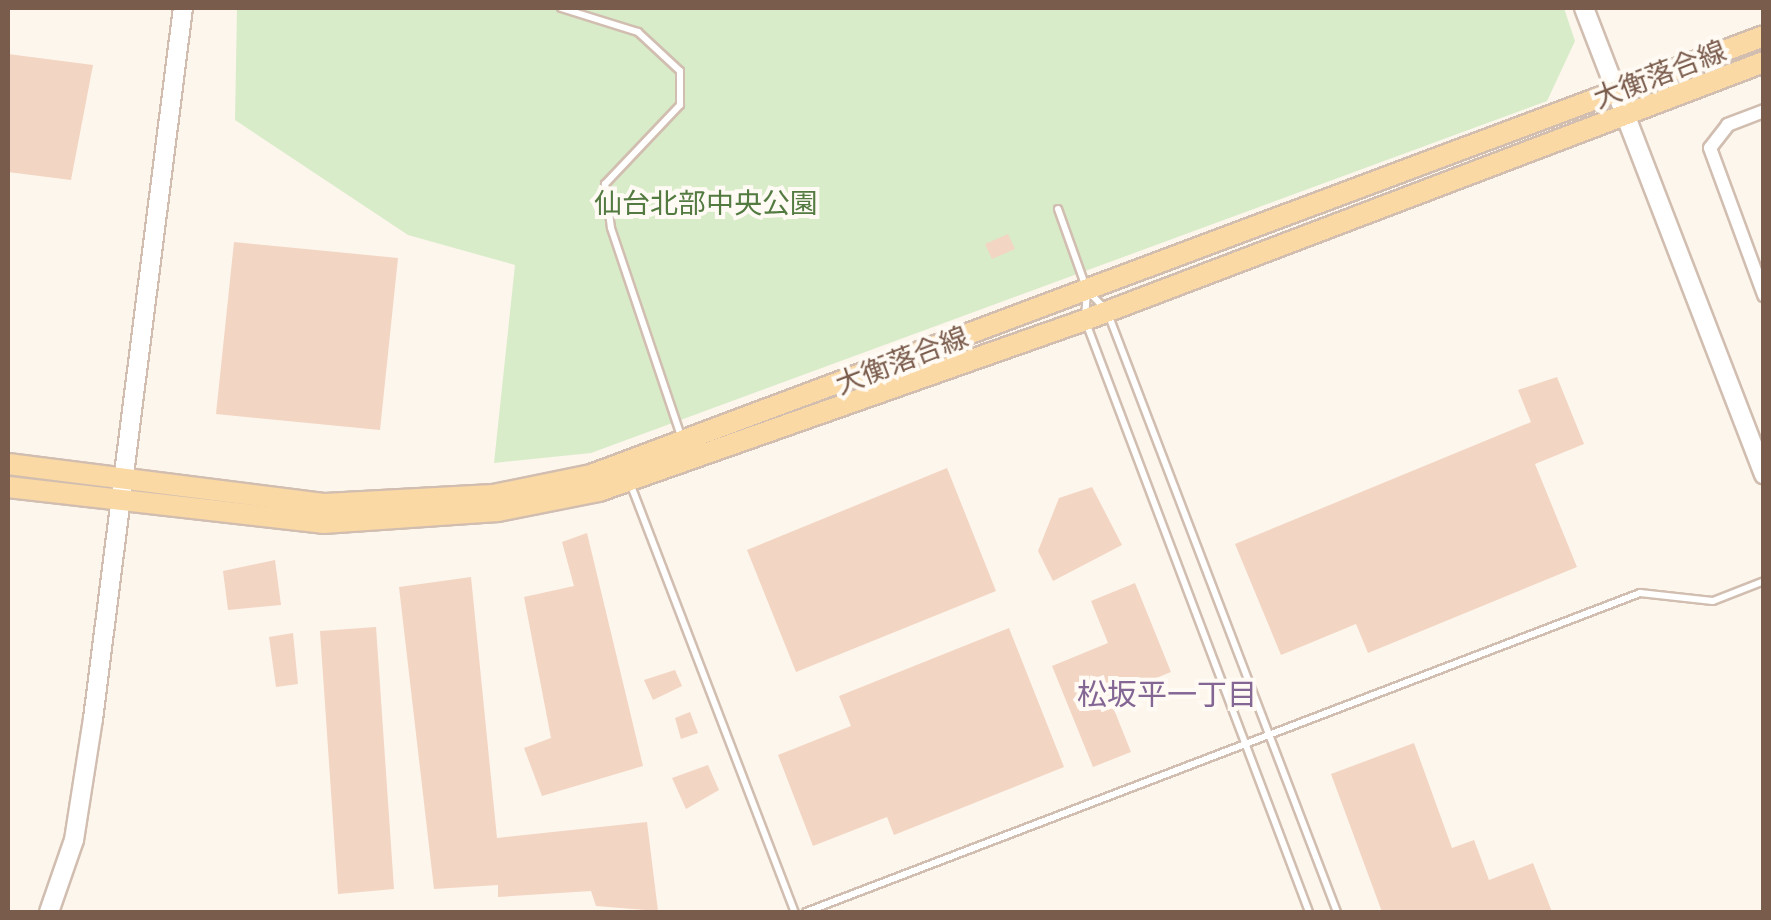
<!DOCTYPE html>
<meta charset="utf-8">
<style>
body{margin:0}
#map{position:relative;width:1771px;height:920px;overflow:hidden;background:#fdf6ec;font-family:Signika,"Noto Sans JP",sans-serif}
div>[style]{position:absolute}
.green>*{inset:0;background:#d8ecc9}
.building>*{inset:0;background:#f3d5c3}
.roads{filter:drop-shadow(2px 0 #d1beb0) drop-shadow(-2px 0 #d1beb0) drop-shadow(0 2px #d1beb0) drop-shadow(0 -2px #d1beb0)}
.lane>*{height:6px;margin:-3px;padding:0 3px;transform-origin:3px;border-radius:3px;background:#fff}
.street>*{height:12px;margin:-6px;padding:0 6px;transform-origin:6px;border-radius:6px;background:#fff}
.secondary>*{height:18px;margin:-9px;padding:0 9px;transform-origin:9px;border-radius:9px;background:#fff}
.primary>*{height:20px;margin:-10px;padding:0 10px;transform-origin:10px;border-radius:10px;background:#fbd9a5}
span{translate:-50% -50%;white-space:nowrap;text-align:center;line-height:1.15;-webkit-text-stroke:8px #fffaf3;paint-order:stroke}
.street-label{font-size:28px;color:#7a5c4d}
.park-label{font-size:28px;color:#537a41}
.neighbourhood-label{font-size:30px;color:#846695}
.frame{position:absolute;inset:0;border:10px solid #7a5c4d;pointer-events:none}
</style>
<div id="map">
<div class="green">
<i style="clip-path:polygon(237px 8px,1564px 8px,1575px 41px,1547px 101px,591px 453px,494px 463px,515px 265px,408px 235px,235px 120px)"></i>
</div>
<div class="building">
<i style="clip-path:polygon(8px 54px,93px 65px,71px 180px,8px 172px)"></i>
<i style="clip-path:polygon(1008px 234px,1015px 249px,992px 259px,985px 244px)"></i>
<i style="clip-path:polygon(234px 242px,398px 258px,380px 430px,216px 414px)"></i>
<i style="clip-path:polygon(1557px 377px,1584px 444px,1535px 464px,1577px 567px,1368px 653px,1356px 624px,1281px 655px,1235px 544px,1531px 422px,1518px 390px)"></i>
<i style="clip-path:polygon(947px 468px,996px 591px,796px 672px,747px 550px)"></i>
<i style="clip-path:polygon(1092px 487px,1122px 545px,1053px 581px,1038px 551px,1059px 498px)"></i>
<i style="clip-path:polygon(587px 533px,643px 766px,542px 796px,524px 748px,551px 738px,524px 597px,574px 586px,562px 542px)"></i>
<i style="clip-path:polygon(275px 560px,281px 605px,228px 610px,223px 571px)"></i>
<i style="clip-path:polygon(471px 577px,497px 838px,647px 822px,658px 911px,596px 906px,591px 891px,498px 897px,498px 885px,434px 889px,399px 587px)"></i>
<i style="clip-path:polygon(1135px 583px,1171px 672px,1109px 697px,1131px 752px,1093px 767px,1052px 666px,1108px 643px,1091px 601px)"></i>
<i style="clip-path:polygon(376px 627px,394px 889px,338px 894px,320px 631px)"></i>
<i style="clip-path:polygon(1009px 628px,1064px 767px,894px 835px,887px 817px,813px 846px,778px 755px,851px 726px,839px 696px)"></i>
<i style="clip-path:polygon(293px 633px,298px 684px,276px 687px,269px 637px)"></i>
<i style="clip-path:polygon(675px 670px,682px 686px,653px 700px,644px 680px)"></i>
<i style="clip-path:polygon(690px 712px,698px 733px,681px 739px,675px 718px)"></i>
<i style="clip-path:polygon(1414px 743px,1452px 848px,1474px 840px,1489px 880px,1533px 863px,1552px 912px,1382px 912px,1331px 774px)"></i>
<i style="clip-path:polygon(708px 765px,719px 790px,686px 809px,672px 778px)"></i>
</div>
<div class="roads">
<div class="lane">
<i style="left:561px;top:8px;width:81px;rotate:17.3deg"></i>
<i style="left:638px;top:32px;width:57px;rotate:42.9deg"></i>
<i style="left:680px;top:71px;width:34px;rotate:90deg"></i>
<i style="left:680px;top:105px;width:109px;rotate:133.5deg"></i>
<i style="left:605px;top:184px;width:44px;rotate:82.2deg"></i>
<i style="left:611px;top:228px;width:223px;rotate:71.4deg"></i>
<i style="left:1058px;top:209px;width:86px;rotate:70.3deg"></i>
<i style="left:1087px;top:290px;width:30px;rotate:94deg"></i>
<i style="left:1085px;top:320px;width:633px;rotate:69.27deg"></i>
<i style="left:1091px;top:294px;width:23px;rotate:47deg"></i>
<i style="left:1107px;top:311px;width:644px;rotate:69.06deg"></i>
<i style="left:630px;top:483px;width:460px;rotate:69deg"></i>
<i style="left:806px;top:912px;width:893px;rotate:-20.93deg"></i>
<i style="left:1640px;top:593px;width:73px;rotate:6.3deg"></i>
<i style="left:1713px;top:601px;width:55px;rotate:-21.4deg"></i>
</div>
<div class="street">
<i style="left:1764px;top:111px;width:39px;rotate:159deg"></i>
<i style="left:1728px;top:125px;width:29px;rotate:128deg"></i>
<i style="left:1710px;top:148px;width:157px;rotate:69.8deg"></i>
</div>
<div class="secondary">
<i style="left:1584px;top:8px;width:500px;rotate:68.9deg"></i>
<i style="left:49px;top:912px;width:76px;rotate:-70.9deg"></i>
<i style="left:74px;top:840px;width:122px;rotate:-81.1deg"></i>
<i style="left:93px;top:719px;width:717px;rotate:-82.79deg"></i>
</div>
<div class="primary">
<i style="left:8px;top:464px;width:320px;rotate:7.2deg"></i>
<i style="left:325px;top:504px;width:168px;rotate:-3.1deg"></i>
<i style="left:493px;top:495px;width:100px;rotate:-11.5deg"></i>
<i style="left:591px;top:475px;width:1252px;rotate:-20.52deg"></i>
<i style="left:8px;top:487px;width:317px;rotate:6.5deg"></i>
<i style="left:323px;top:523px;width:175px;rotate:-3.9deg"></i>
<i style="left:498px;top:511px;width:103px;rotate:-11.2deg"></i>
<i style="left:599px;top:491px;width:515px;rotate:-19.38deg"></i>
<i style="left:1085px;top:320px;width:726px;rotate:-20.81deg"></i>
</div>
</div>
<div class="street-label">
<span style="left:1660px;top:75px;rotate:-21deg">大衡落合線</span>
<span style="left:902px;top:361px;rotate:-21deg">大衡落合線</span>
</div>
<div class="park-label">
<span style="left:706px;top:204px">仙台北部中央公園</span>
</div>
<div class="neighbourhood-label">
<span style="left:1167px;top:696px">松坂平一丁目</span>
</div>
<div class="frame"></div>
</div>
